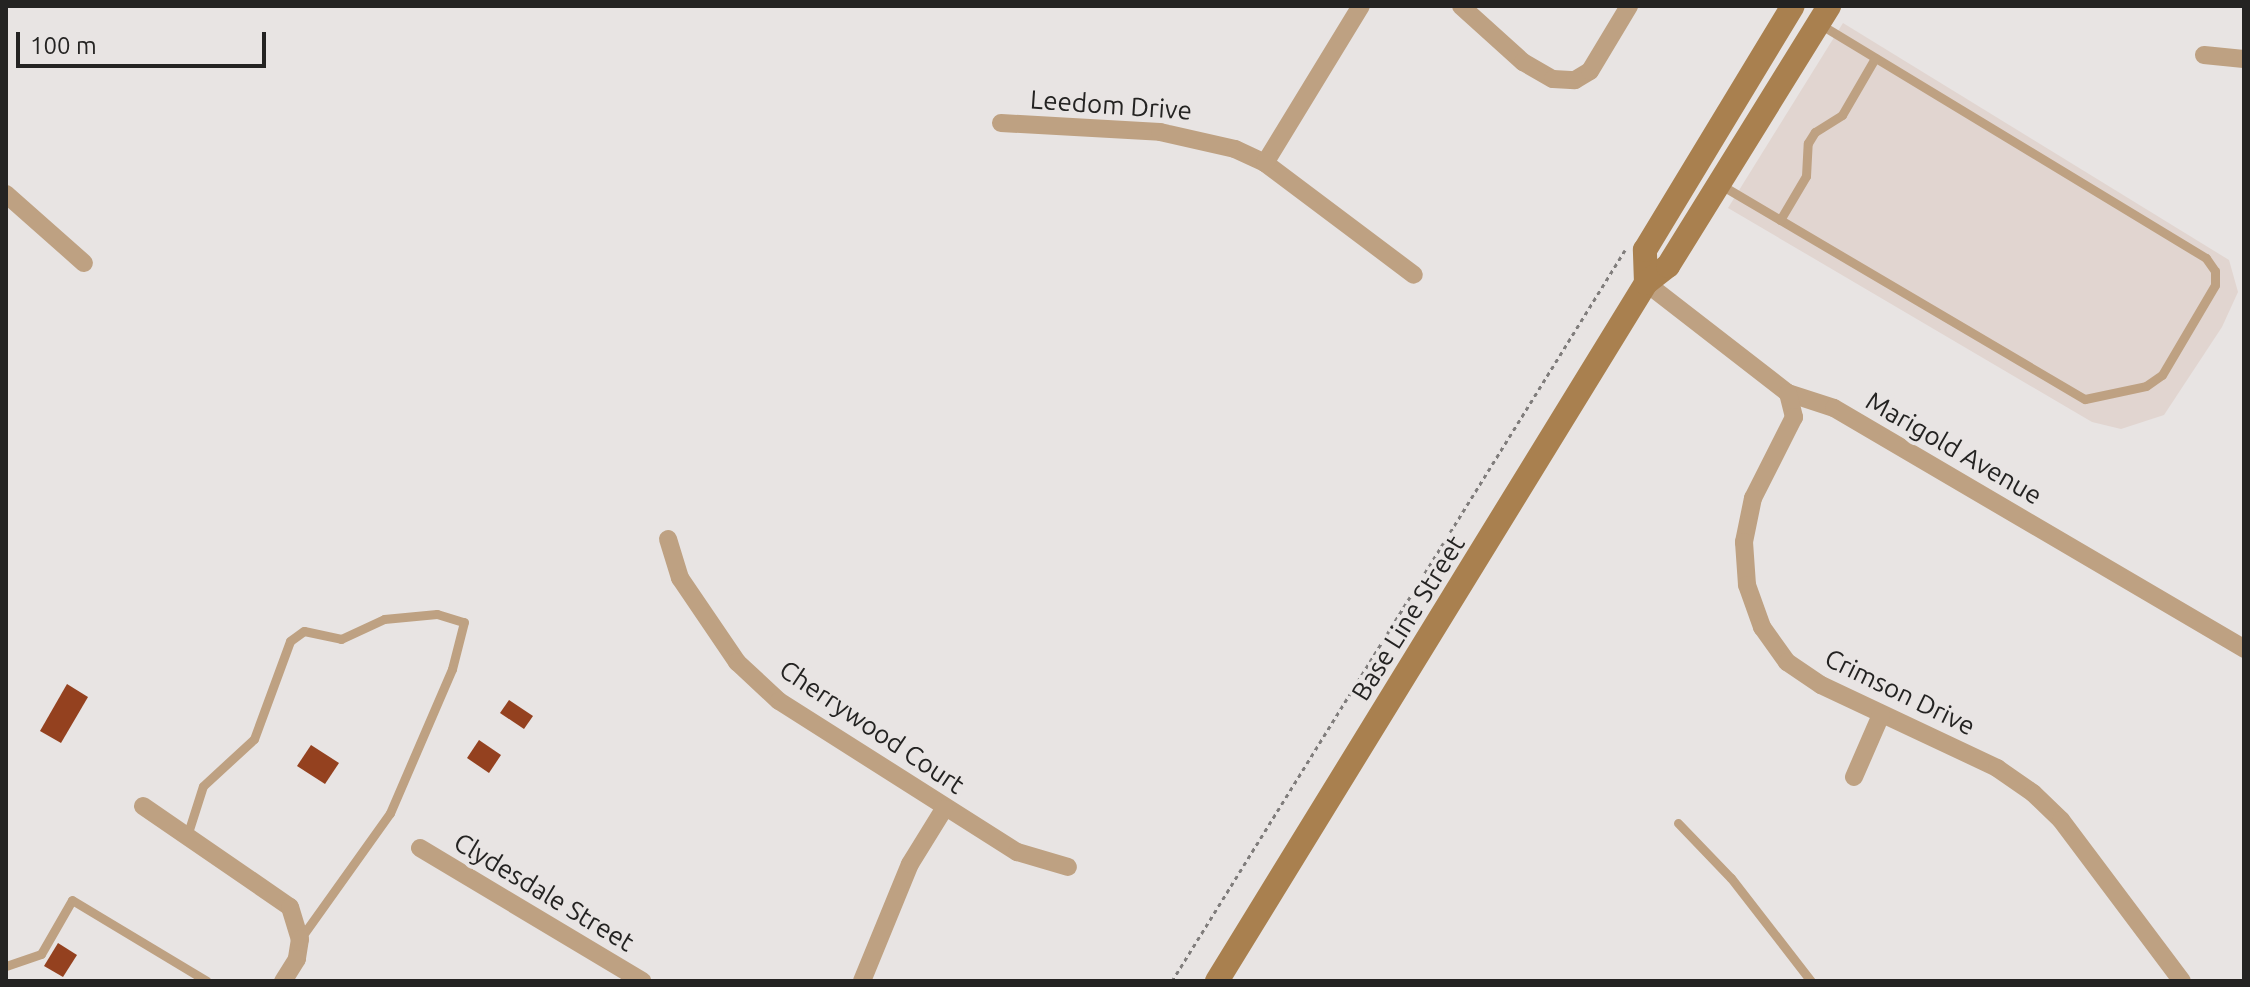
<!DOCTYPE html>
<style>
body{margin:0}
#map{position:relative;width:2250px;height:987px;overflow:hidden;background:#e8e4e3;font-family:Ubuntu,sans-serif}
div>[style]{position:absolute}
.built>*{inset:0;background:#e1d5d0}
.building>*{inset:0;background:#94411f}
.path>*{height:3px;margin-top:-1.5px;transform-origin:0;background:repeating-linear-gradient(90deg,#807d7c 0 4px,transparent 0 8px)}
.service>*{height:9px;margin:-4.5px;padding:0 4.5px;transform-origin:4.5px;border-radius:4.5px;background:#bea182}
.minor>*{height:18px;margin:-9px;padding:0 9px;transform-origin:9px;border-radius:9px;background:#bea182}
.secondary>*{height:24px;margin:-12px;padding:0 12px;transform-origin:12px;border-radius:12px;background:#a9804f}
span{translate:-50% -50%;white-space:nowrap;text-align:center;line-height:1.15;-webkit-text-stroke:8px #e8e4e3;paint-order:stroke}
.street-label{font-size:26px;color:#242322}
.frame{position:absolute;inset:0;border:8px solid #242322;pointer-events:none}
.scale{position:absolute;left:16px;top:32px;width:250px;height:36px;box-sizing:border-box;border:4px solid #242322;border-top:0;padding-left:10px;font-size:24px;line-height:28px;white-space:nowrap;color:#242322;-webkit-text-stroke:6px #e8e4e3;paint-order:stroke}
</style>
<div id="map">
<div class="built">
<i style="clip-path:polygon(1843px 23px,2229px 260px,2238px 292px,2222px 327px,2164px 415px,2121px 429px,2092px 422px,1728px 208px)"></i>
</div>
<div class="building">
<i style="clip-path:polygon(67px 684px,88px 697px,61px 743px,40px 731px)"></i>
<i style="clip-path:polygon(509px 700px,533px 716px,524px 729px,500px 713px)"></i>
<i style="clip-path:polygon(479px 740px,501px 755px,489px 773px,467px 758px)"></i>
<i style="clip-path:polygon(311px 745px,339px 763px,325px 784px,297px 766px)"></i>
<i style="clip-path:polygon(58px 943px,77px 955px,63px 977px,44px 966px)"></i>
</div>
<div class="path">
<i style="left:1172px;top:981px;width:860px;rotate:-58.21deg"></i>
</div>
<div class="service">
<i style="left:1721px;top:185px;width:422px;rotate:30.5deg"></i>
<i style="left:2085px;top:399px;width:62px;rotate:-12deg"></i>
<i style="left:2146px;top:386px;width:19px;rotate:-35deg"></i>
<i style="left:2162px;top:375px;width:104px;rotate:-59.5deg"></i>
<i style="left:2215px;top:285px;width:14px;rotate:-90deg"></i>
<i style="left:2215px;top:271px;width:16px;rotate:-125deg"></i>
<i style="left:2206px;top:258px;width:450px;rotate:-148.8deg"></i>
<i style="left:1780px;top:220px;width:51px;rotate:-59.4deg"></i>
<i style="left:1806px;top:176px;width:33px;rotate:-87deg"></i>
<i style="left:1808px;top:143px;width:13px;rotate:-58deg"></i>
<i style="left:1815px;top:132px;width:32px;rotate:-32deg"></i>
<i style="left:1842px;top:115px;width:66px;rotate:-59.9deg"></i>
<i style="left:1678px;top:823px;width:76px;rotate:46.1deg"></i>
<i style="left:1731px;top:878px;width:130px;rotate:52.2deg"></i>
<i style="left:187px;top:836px;width:52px;rotate:-72.3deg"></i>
<i style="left:203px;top:786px;width:69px;rotate:-42.7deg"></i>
<i style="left:254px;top:739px;width:104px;rotate:-69.8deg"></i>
<i style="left:290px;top:641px;width:17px;rotate:-36deg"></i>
<i style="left:304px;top:631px;width:38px;rotate:12deg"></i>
<i style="left:341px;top:639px;width:47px;rotate:-24.9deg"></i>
<i style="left:384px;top:619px;width:53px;rotate:-5.4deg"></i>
<i style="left:437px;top:614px;width:28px;rotate:17deg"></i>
<i style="left:464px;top:622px;width:49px;rotate:104.3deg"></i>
<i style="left:452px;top:669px;width:157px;rotate:113.3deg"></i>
<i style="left:390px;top:813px;width:155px;rotate:125.5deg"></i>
<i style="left:6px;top:966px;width:37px;rotate:-19deg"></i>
<i style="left:41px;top:954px;width:62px;rotate:-60.1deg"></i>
<i style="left:72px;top:900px;width:157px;rotate:31deg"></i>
</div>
<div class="minor">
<i style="left:1461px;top:6px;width:84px;rotate:42.1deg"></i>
<i style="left:1523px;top:62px;width:34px;rotate:30deg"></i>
<i style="left:1553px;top:79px;width:22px;rotate:3deg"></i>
<i style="left:1575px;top:80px;width:17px;rotate:-31deg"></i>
<i style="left:1590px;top:71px;width:76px;rotate:-59deg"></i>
<i style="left:2204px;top:55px;width:40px;rotate:5.7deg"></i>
<i style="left:1001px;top:123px;width:159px;rotate:3.2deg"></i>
<i style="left:1160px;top:132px;width:77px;rotate:12.8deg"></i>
<i style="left:1235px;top:149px;width:33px;rotate:25deg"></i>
<i style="left:1265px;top:163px;width:186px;rotate:36.9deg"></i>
<i style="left:1265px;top:163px;width:184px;rotate:-58.6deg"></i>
<i style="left:6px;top:194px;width:104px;rotate:41.5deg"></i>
<i style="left:1646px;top:283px;width:180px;rotate:37.8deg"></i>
<i style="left:1788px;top:393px;width:48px;rotate:18.1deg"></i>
<i style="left:1834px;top:408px;width:476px;rotate:30.4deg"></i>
<i style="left:1788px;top:393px;width:25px;rotate:76deg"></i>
<i style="left:1794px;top:417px;width:91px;rotate:116.8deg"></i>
<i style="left:1753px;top:498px;width:45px;rotate:101.6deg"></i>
<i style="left:1744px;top:542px;width:43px;rotate:86deg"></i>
<i style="left:1747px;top:585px;width:45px;rotate:70.3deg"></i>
<i style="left:1762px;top:627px;width:43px;rotate:54.5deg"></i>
<i style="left:1787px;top:662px;width:41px;rotate:34.1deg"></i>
<i style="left:1821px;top:685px;width:195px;rotate:25.2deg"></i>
<i style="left:1997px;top:768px;width:44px;rotate:34.8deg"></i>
<i style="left:2033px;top:793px;width:39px;rotate:44deg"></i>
<i style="left:2061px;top:820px;width:201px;rotate:53.1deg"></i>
<i style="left:668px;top:539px;width:41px;rotate:72.9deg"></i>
<i style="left:680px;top:578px;width:102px;rotate:55.8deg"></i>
<i style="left:737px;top:662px;width:57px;rotate:42.9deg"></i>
<i style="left:779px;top:701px;width:282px;rotate:32.4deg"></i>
<i style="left:1017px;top:852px;width:53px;rotate:16.4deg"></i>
<i style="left:1854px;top:777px;width:68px;rotate:-66.5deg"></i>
<i style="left:143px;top:806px;width:178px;rotate:34.5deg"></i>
<i style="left:290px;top:907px;width:34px;rotate:73deg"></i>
<i style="left:300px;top:939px;width:20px;rotate:99deg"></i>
<i style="left:297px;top:959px;width:26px;rotate:122deg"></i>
<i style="left:420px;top:848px;width:259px;rotate:30.9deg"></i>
<i style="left:862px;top:981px;width:126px;rotate:-67.7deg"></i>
<i style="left:910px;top:864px;width:65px;rotate:-58.3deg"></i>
</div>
<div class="secondary">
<i style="left:1646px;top:283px;width:33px;rotate:-92deg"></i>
<i style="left:1645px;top:250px;width:285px;rotate:-58.8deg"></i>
<i style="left:1217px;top:981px;width:819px;rotate:-58.42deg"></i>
<i style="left:1646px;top:283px;width:28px;rotate:-38deg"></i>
<i style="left:1668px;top:266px;width:306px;rotate:-58.2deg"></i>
</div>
<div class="street-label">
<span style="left:1111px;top:105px;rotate:4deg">Leedom Drive</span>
<span style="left:1954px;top:448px;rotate:30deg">Marigold Avenue</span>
<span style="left:1408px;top:618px;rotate:-58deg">Base Line Street</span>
<span style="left:1900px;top:692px;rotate:26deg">Crimson Drive</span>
<span style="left:872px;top:727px;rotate:34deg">Cherrywood Court</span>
<span style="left:544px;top:892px;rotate:31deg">Clydesdale Street</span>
</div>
<div class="frame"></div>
<div class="scale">100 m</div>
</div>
